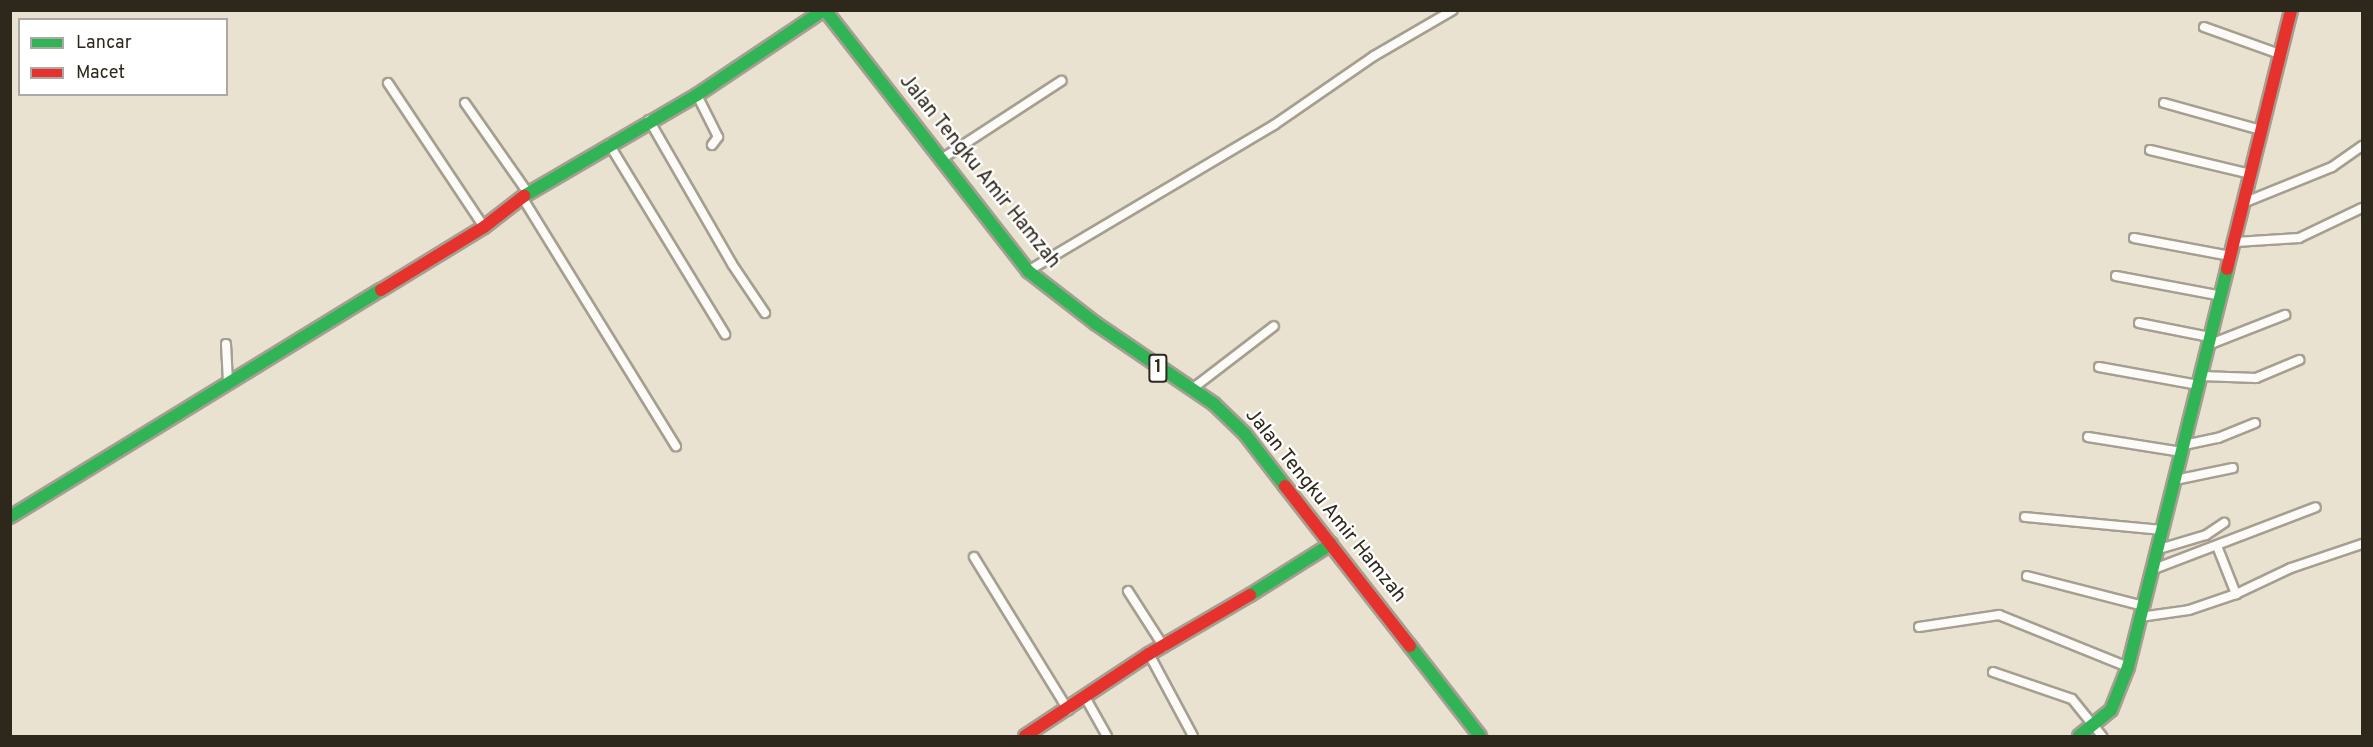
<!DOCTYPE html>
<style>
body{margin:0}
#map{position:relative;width:2373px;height:747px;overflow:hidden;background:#eae2d0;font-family:Overpass,sans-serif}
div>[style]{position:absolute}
.roads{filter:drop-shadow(2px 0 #a59f91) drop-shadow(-2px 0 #a59f91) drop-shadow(0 2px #a59f91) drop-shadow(0 -2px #a59f91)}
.street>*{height:8px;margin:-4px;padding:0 4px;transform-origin:4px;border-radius:4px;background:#fcfbf8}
.fast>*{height:12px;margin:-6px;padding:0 6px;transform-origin:6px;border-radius:6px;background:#30b455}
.jam>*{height:12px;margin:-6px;padding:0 6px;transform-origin:6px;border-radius:6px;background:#e5322d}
span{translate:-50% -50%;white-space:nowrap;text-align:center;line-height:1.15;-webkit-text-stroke:4.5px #fff;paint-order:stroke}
.shield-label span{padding:2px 4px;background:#fff;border:2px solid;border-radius:4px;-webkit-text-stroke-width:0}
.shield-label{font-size:18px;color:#2e281c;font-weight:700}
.street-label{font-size:20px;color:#2e281c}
.frame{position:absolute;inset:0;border:12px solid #2e281c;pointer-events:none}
.legend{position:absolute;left:18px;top:18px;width:210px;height:78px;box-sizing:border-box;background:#fff;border:2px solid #aba9a4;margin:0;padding:8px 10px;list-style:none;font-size:18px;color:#2e281c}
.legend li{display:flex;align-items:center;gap:12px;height:30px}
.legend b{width:30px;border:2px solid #aba9a4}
</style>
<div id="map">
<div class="roads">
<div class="street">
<i style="left:2204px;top:27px;width:81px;rotate:19.6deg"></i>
<i style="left:388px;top:83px;width:173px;rotate:56.3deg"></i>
<i style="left:697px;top:95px;width:47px;rotate:63.4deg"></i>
<i style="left:718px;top:137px;width:10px;rotate:127deg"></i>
<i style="left:465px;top:103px;width:110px;rotate:55deg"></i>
<i style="left:2164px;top:103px;width:101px;rotate:15.6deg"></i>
<i style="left:649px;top:120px;width:166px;rotate:60deg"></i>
<i style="left:732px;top:264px;width:59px;rotate:56deg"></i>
<i style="left:609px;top:144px;width:223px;rotate:58.6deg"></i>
<i style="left:2150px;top:150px;width:104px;rotate:13.4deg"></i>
<i style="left:940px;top:160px;width:145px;rotate:-33.1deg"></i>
<i style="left:522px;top:197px;width:293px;rotate:58.3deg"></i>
<i style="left:2243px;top:203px;width:96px;rotate:-22deg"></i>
<i style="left:2332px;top:167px;width:37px;rotate:-35deg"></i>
<i style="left:2134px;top:238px;width:98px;rotate:10.6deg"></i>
<i style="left:2236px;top:242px;width:63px;rotate:-3.6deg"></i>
<i style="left:2299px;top:238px;width:70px;rotate:-25.5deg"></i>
<i style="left:1028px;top:271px;width:286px;rotate:-30.7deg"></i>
<i style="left:1274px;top:125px;width:121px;rotate:-34.6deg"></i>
<i style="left:1374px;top:56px;width:91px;rotate:-30.2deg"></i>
<i style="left:2116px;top:276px;width:108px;rotate:10.7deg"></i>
<i style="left:2139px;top:323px;width:72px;rotate:11.2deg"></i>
<i style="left:226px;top:344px;width:37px;rotate:87deg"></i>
<i style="left:2208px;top:345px;width:83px;rotate:-21.3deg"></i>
<i style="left:2099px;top:367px;width:101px;rotate:10.3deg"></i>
<i style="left:2201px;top:376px;width:55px;rotate:2.1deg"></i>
<i style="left:2256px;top:378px;width:47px;rotate:-22.7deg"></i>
<i style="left:1192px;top:389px;width:103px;rotate:-37.5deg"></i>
<i style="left:2088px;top:437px;width:95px;rotate:9.1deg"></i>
<i style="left:2184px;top:445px;width:35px;rotate:-12deg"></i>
<i style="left:2218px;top:438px;width:40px;rotate:-22deg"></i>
<i style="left:2175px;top:480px;width:59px;rotate:-11.7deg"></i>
<i style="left:2025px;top:517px;width:139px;rotate:5.4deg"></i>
<i style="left:2217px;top:546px;width:52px;rotate:68.4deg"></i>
<i style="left:2159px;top:549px;width:49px;rotate:-16.6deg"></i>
<i style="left:2206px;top:535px;width:22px;rotate:-34deg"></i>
<i style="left:974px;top:557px;width:180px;rotate:58.4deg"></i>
<i style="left:2154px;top:569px;width:173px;rotate:-20.9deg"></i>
<i style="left:2027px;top:576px;width:121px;rotate:14.4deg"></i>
<i style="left:1128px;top:591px;width:67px;rotate:57.3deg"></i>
<i style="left:2140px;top:617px;width:49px;rotate:-8.1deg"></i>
<i style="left:2189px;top:610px;width:50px;rotate:-18.8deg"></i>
<i style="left:2236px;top:594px;width:61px;rotate:-25.3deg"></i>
<i style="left:2291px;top:568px;width:75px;rotate:-18.7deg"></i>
<i style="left:1919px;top:627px;width:81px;rotate:-8.5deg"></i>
<i style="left:1999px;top:615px;width:139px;rotate:22deg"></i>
<i style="left:1149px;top:654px;width:93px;rotate:61.8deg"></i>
<i style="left:1993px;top:672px;width:83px;rotate:18.9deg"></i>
<i style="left:2072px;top:699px;width:48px;rotate:51deg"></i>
<i style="left:1085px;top:697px;width:45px;rotate:60.6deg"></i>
</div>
<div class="fast">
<i style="left:825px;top:10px;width:331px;rotate:52.1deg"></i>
<i style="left:1028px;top:271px;width:85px;rotate:37.8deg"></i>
<i style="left:1095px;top:323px;width:144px;rotate:34.2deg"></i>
<i style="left:1214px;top:404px;width:43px;rotate:44.1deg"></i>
<i style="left:1245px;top:434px;width:66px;rotate:52.4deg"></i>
<i style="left:524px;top:196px;width:200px;rotate:-30.3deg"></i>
<i style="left:697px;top:95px;width:153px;rotate:-33.8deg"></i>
<i style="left:10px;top:517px;width:435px;rotate:-31.5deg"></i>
<i style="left:1250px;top:595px;width:96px;rotate:-32.2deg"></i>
<i style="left:1410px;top:646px;width:114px;rotate:52.1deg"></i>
<i style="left:2079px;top:736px;width:41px;rotate:-39.1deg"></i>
<i style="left:2111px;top:710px;width:46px;rotate:-68.4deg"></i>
<i style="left:2128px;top:667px;width:410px;rotate:-76deg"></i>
</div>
<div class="jam">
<i style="left:2227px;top:269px;width:267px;rotate:-76.1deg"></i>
<i style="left:381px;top:290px;width:121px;rotate:-31.5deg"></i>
<i style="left:484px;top:227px;width:51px;rotate:-37.8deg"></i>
<i style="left:1285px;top:486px;width:203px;rotate:52deg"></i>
<i style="left:1025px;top:736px;width:149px;rotate:-33.5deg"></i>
<i style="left:1149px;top:654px;width:117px;rotate:-30.3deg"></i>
</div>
</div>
<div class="shield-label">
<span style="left:1158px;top:368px">1</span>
</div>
<div class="street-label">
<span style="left:979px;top:172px;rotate:51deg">Jalan Tengku Amir Hamzah</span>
<span style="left:1325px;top:506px;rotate:51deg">Jalan Tengku Amir Hamzah</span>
</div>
<div class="frame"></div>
<ul class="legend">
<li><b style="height:8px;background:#30b455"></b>Lancar</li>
<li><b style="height:8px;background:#e5322d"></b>Macet</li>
</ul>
</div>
